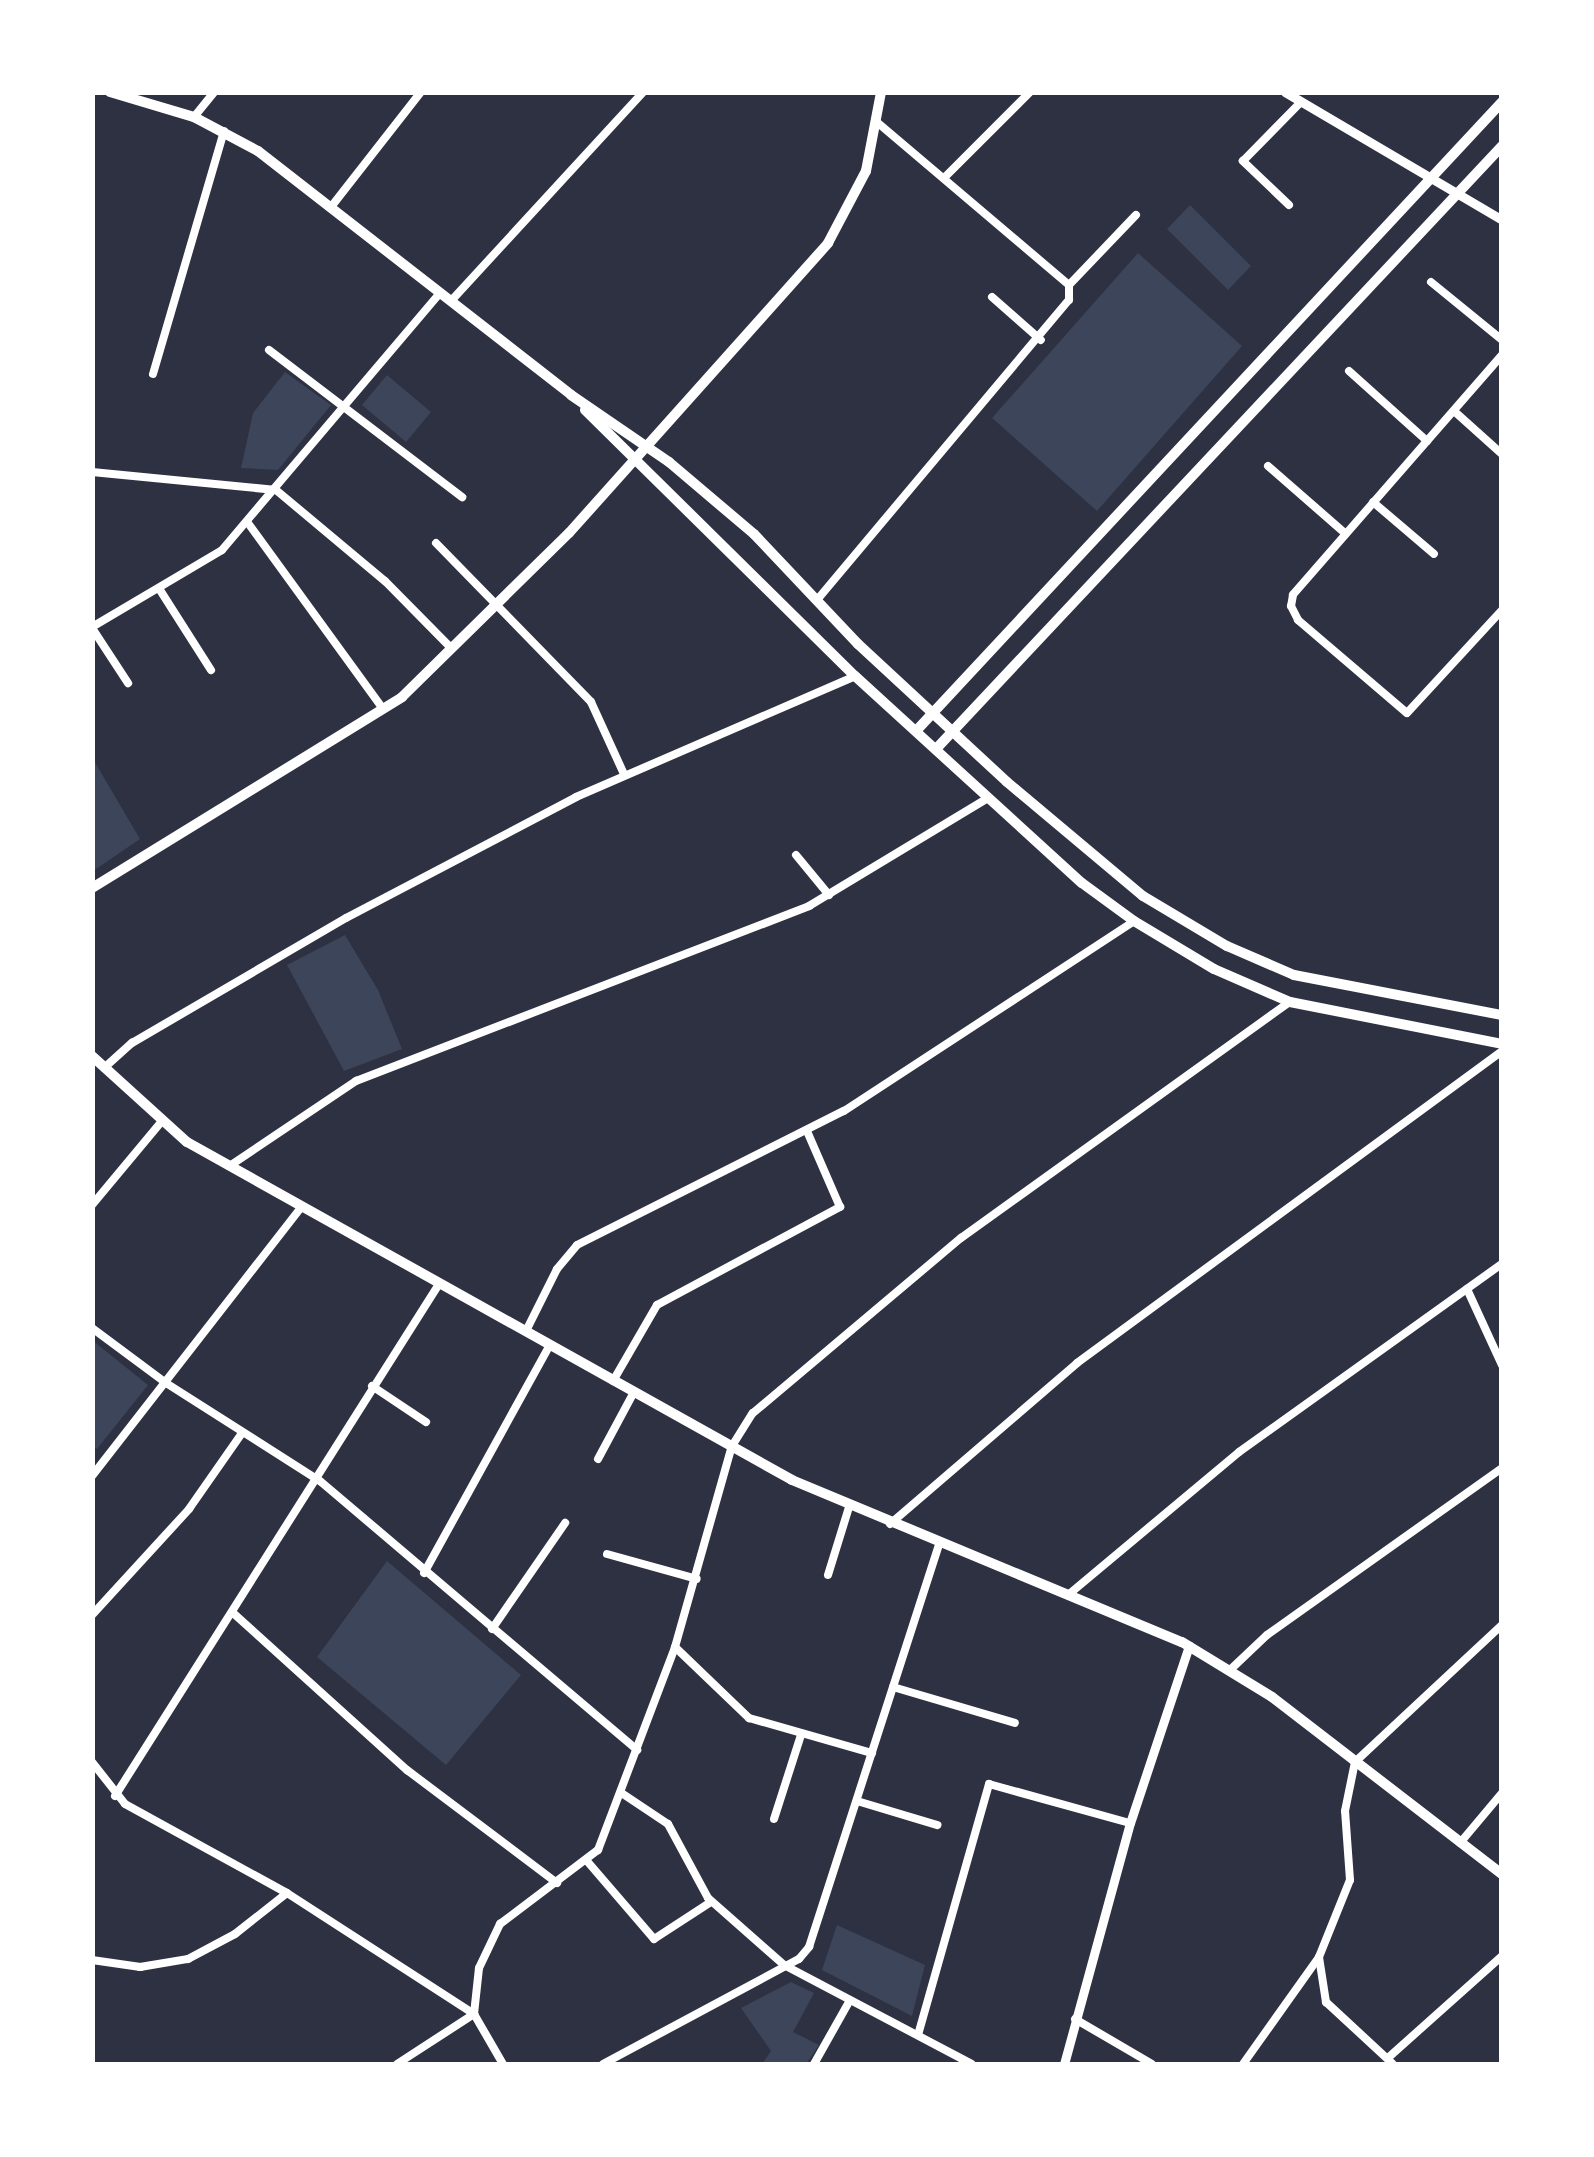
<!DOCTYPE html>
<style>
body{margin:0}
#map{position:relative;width:1594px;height:2157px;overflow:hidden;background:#2d3142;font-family:Cabin,sans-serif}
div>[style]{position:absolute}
.green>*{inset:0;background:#3c4559}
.minor>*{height:8px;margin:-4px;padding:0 4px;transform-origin:4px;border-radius:4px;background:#fff}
.tertiary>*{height:9px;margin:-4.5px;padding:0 4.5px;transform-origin:4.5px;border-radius:4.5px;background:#fff}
.secondary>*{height:10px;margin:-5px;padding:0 5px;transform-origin:5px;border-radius:5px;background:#fff}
span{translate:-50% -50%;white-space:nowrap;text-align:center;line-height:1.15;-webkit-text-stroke:10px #fff;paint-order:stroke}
.frame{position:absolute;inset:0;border:95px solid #fff;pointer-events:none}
</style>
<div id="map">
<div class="green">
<i style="clip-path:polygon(1190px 205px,1251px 266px,1228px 290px,1167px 229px)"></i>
<i style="clip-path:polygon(1138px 253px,1242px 346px,1097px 511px,992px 418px)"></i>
<i style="clip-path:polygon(285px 372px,331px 405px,278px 470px,241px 468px,253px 413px)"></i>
<i style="clip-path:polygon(387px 375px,431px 412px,406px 442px,362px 405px)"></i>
<i style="clip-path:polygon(93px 759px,140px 839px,93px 871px,92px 871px)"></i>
<i style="clip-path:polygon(345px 935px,378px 990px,402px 1049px,344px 1071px,287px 965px)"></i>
<i style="clip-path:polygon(92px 1340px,148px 1385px,97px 1449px,92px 1445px)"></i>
<i style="clip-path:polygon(387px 1561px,521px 1675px,446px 1765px,317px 1657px)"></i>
<i style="clip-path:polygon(837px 1925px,925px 1965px,912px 2016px,822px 1970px)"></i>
<i style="clip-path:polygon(791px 1982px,814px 1993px,793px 2032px,819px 2045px,806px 2064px,762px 2064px,771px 2051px,741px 2008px)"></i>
</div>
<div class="minor">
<i style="left:194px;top:117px;width:32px;rotate:-51deg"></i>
<i style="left:945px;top:177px;width:120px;rotate:-45deg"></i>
<i style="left:1289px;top:205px;width:64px;rotate:-136.3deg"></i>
<i style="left:1243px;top:161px;width:83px;rotate:-45.5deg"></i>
<i style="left:331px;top:207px;width:146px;rotate:-52deg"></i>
<i style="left:1431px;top:282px;width:92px;rotate:39.2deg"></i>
<i style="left:1069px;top:285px;width:97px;rotate:-46.3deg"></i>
<i style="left:992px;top:297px;width:65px;rotate:41.3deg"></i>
<i style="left:451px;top:301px;width:284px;rotate:-47.4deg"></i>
<i style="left:269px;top:350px;width:243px;rotate:37.3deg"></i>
<i style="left:1502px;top:355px;width:318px;rotate:131.1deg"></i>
<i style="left:1293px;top:595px;width:11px;rotate:100deg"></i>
<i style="left:1291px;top:606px;width:16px;rotate:63deg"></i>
<i style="left:1298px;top:620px;width:143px;rotate:40.5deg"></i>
<i style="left:1407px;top:713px;width:140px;rotate:-47.3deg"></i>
<i style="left:1349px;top:371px;width:105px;rotate:41.9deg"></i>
<i style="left:153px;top:374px;width:253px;rotate:-73.7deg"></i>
<i style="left:1454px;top:411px;width:64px;rotate:41.9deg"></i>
<i style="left:1268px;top:466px;width:103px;rotate:41.1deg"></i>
<i style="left:92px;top:472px;width:185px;rotate:5.6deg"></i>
<i style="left:276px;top:490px;width:142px;rotate:39.9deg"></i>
<i style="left:385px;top:581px;width:95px;rotate:45.4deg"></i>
<i style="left:1373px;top:502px;width:80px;rotate:40.4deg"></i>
<i style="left:248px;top:523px;width:230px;rotate:54deg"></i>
<i style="left:436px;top:543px;width:222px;rotate:45.7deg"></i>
<i style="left:591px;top:702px;width:79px;rotate:65.4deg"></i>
<i style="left:160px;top:590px;width:95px;rotate:57.5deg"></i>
<i style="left:817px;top:600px;width:392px;rotate:-50deg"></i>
<i style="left:1069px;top:300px;width:15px;rotate:-90deg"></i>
<i style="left:1069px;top:285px;width:252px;rotate:-139.7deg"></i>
<i style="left:92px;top:627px;width:151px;rotate:-30.6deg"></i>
<i style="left:222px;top:550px;width:337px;rotate:-49.7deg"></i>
<i style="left:92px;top:628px;width:66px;rotate:56.8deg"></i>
<i style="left:796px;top:855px;width:52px;rotate:50.5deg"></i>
<i style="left:104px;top:1068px;width:38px;rotate:-42deg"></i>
<i style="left:132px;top:1043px;width:248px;rotate:-30.3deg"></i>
<i style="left:346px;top:918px;width:260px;rotate:-27.7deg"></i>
<i style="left:576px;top:797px;width:304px;rotate:-23.4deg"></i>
<i style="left:231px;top:1165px;width:151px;rotate:-33.9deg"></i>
<i style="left:356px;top:1081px;width:486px;rotate:-21.1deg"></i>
<i style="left:809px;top:906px;width:209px;rotate:-31.1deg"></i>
<i style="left:92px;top:1205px;width:109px;rotate:-50.2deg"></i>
<i style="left:1467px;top:1289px;width:84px;rotate:65.3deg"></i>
<i style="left:92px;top:1328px;width:92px;rotate:36.6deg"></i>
<i style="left:166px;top:1383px;width:183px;rotate:32.5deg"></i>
<i style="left:320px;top:1481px;width:416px;rotate:40.3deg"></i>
<i style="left:526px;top:1331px;width:69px;rotate:-63.4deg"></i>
<i style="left:557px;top:1269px;width:31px;rotate:-50deg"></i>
<i style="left:577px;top:1245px;width:299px;rotate:-26.7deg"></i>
<i style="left:844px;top:1111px;width:347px;rotate:-33.2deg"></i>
<i style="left:613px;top:1381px;width:88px;rotate:-59.9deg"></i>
<i style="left:657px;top:1305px;width:208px;rotate:-28.2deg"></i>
<i style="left:840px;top:1207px;width:83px;rotate:-113.5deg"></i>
<i style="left:372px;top:1386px;width:65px;rotate:33.7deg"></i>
<i style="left:598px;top:1459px;width:76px;rotate:-61.8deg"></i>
<i style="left:92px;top:1476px;width:342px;rotate:-52.1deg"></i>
<i style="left:890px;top:1524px;width:247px;rotate:-40.7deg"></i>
<i style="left:1077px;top:1363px;width:527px;rotate:-36.28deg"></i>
<i style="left:607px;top:1554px;width:93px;rotate:15.5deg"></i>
<i style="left:424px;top:1573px;width:260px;rotate:-61.1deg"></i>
<i style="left:828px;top:1575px;width:71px;rotate:-72.8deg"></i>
<i style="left:1068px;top:1595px;width:223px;rotate:-39.9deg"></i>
<i style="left:1239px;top:1452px;width:323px;rotate:-35.6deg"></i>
<i style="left:232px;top:1612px;width:236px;rotate:42.1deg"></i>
<i style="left:407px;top:1770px;width:188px;rotate:37deg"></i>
<i style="left:92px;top:1615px;width:144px;rotate:-47.5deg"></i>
<i style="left:189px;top:1509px;width:93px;rotate:-55.1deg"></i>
<i style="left:492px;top:1629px;width:129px;rotate:-55.4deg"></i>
<i style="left:675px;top:1647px;width:103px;rotate:43.8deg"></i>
<i style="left:749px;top:1718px;width:128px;rotate:15.9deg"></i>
<i style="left:1230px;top:1670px;width:51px;rotate:-43.4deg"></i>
<i style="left:1267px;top:1635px;width:288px;rotate:-35.4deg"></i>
<i style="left:893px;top:1687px;width:127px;rotate:16.4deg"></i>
<i style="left:92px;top:1762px;width:53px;rotate:51.8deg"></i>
<i style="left:125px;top:1804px;width:185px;rotate:28.8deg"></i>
<i style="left:287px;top:1893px;width:223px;rotate:32.9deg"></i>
<i style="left:474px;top:2014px;width:58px;rotate:59.9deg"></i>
<i style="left:623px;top:1794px;width:54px;rotate:33.7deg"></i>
<i style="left:668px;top:1824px;width:84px;rotate:61.6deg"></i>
<i style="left:708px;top:1898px;width:101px;rotate:41.4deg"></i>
<i style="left:784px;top:1965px;width:212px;rotate:27.8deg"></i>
<i style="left:115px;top:1796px;width:606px;rotate:-57.67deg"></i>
<i style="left:857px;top:1801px;width:84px;rotate:16.7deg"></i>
<i style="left:774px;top:1819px;width:88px;rotate:-72.2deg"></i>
<i style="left:1460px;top:1843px;width:65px;rotate:-50deg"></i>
<i style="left:587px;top:1861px;width:103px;rotate:49.3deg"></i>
<i style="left:654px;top:1939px;width:68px;rotate:-33deg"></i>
<i style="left:1319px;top:1957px;width:46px;rotate:81.2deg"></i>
<i style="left:1326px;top:2002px;width:91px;rotate:42.8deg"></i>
<i style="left:92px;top:1960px;width:49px;rotate:8.3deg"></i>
<i style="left:140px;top:1967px;width:49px;rotate:-9.5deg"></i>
<i style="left:188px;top:1959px;width:53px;rotate:-28deg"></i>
<i style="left:235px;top:1934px;width:66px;rotate:-38.3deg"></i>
<i style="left:1075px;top:2019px;width:89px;rotate:30.3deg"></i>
<i style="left:918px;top:2035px;width:261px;rotate:-74.2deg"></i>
<i style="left:989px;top:1784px;width:146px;rotate:15.5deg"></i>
<i style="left:1389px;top:2057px;width:152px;rotate:-41.8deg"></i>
<i style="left:397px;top:2064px;width:92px;rotate:-33deg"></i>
<i style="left:474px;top:2014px;width:46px;rotate:-83.8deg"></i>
<i style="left:479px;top:1968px;width:49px;rotate:-64.5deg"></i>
<i style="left:500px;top:1924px;width:123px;rotate:-37.1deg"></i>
<i style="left:598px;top:1850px;width:217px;rotate:-69.2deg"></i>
<i style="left:675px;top:1647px;width:209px;rotate:-74.2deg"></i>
<i style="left:732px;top:1446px;width:39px;rotate:-58deg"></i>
<i style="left:753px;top:1413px;width:272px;rotate:-40.1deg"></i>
<i style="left:961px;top:1238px;width:405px;rotate:-35.7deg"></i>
<i style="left:603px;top:2064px;width:222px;rotate:-28.2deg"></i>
<i style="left:799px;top:1959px;width:16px;rotate:-50deg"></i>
<i style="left:809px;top:1947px;width:422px;rotate:-72.1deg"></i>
<i style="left:814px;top:2064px;width:71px;rotate:-60.6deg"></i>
<i style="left:1243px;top:2064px;width:131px;rotate:-54.6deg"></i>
<i style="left:1319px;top:1957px;width:83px;rotate:-68.1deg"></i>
<i style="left:1350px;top:1880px;width:69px;rotate:-94.1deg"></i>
<i style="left:1345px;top:1811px;width:50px;rotate:-78.5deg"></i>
<i style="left:1355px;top:1762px;width:201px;rotate:-43deg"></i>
</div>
<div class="tertiary">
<i style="left:1285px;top:92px;width:252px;rotate:30.5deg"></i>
<i style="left:1064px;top:2064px;width:250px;rotate:-74.7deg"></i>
<i style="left:1130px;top:1823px;width:187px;rotate:-71.6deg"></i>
</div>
<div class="secondary">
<i style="left:110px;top:92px;width:88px;rotate:16.6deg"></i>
<i style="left:194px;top:117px;width:72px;rotate:28deg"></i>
<i style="left:258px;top:151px;width:397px;rotate:37.9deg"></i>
<i style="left:571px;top:395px;width:119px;rotate:34.4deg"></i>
<i style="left:669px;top:462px;width:111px;rotate:40.3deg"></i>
<i style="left:754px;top:534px;width:151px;rotate:46.6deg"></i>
<i style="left:858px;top:644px;width:203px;rotate:42.8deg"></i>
<i style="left:1007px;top:782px;width:177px;rotate:40deg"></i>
<i style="left:1143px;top:896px;width:98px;rotate:30.8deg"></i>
<i style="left:1227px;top:946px;width:73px;rotate:23.4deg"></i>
<i style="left:1294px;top:975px;width:212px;rotate:10.9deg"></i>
<i style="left:585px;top:410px;width:379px;rotate:44.6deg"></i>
<i style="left:855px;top:676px;width:307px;rotate:42.4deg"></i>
<i style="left:1082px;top:883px;width:64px;rotate:36.2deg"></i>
<i style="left:1134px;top:921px;width:93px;rotate:31deg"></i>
<i style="left:1214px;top:969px;width:83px;rotate:23.5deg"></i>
<i style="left:1290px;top:1002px;width:216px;rotate:11.2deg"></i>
<i style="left:916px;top:731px;width:860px;rotate:-47.03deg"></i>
<i style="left:936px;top:749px;width:827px;rotate:-46.81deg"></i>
<i style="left:92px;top:888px;width:364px;rotate:-31.6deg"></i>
<i style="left:402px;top:697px;width:234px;rotate:-44.5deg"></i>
<i style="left:569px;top:533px;width:389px;rotate:-48.2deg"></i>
<i style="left:828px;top:243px;width:81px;rotate:-62.2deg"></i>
<i style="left:866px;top:171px;width:80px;rotate:-79.2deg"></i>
<i style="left:92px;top:1056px;width:128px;rotate:42.2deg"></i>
<i style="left:187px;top:1142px;width:693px;rotate:29.19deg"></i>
<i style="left:792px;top:1480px;width:422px;rotate:22.6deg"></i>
<i style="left:1182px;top:1642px;width:105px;rotate:31.4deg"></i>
<i style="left:1272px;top:1697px;width:290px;rotate:37.6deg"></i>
</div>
<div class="frame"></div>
</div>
